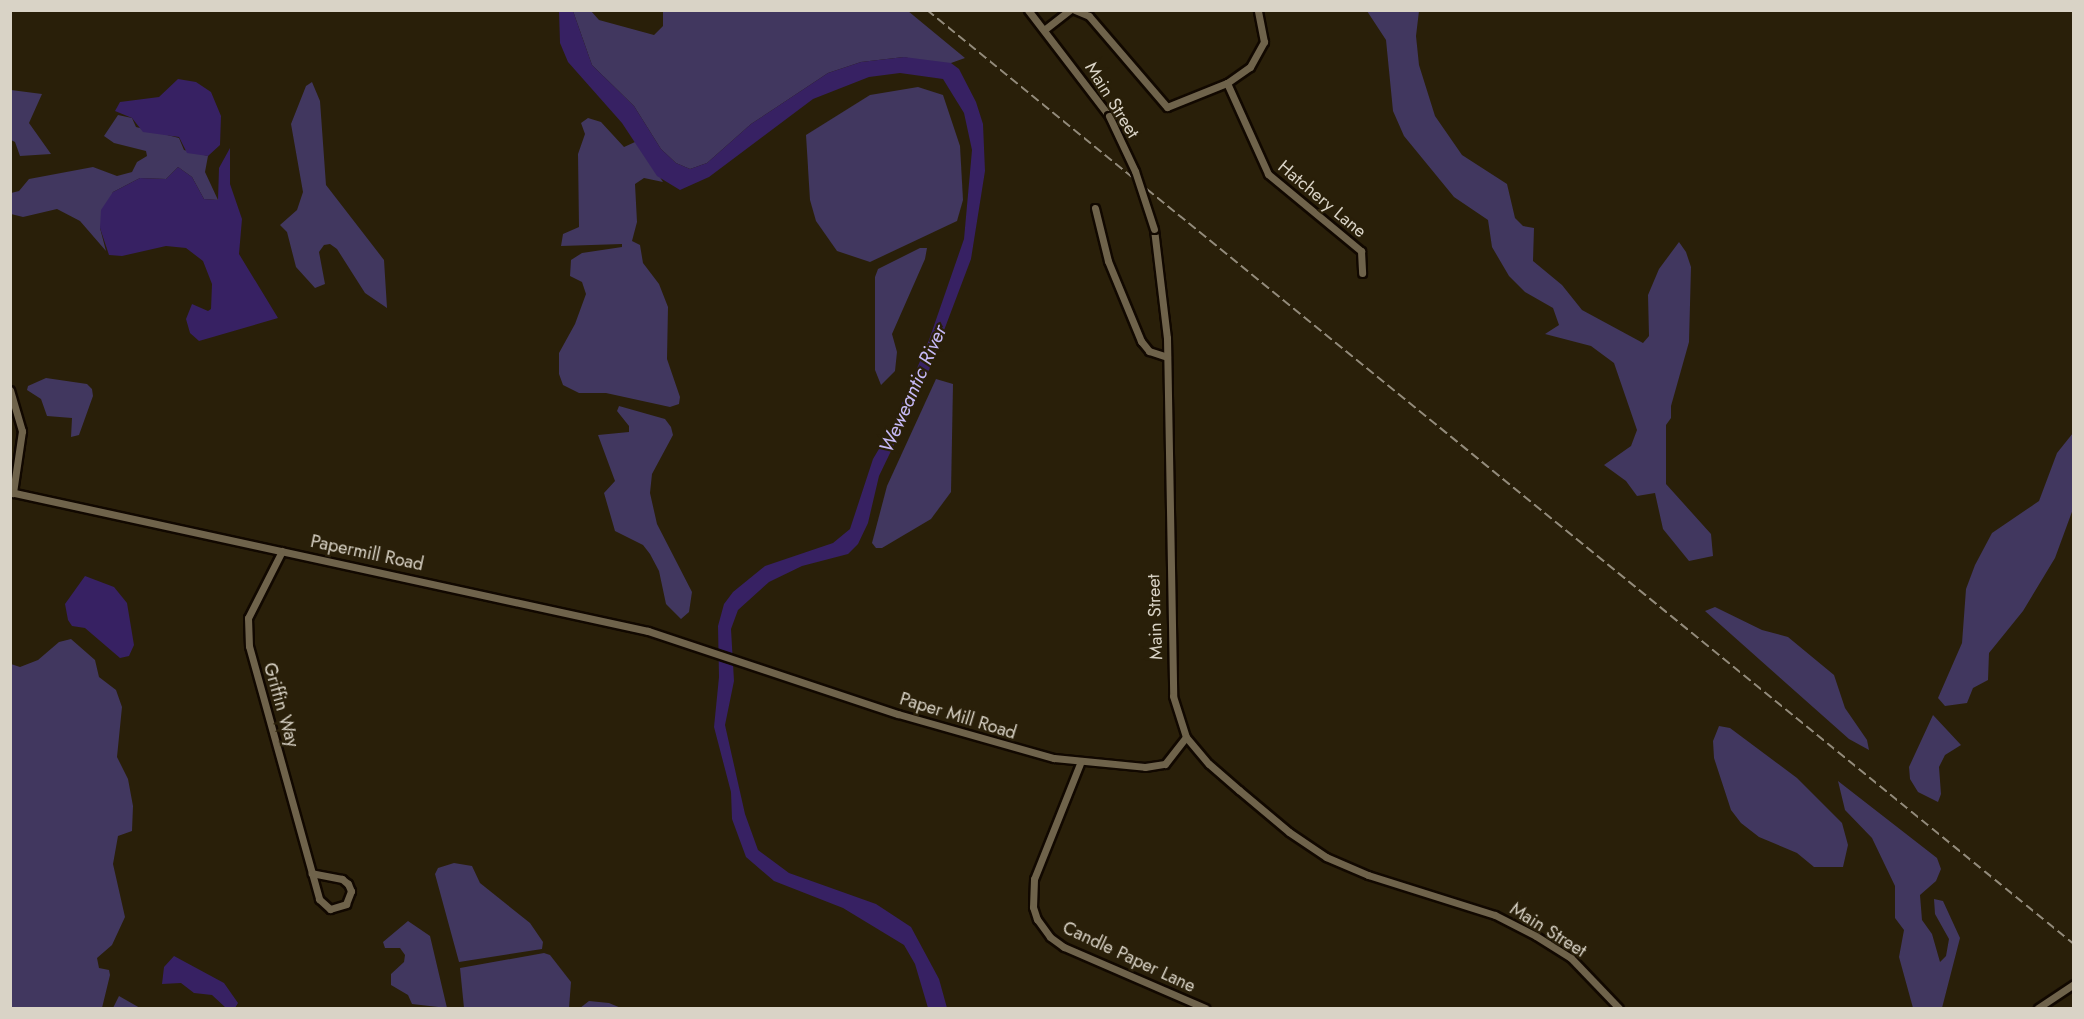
<!DOCTYPE html>
<style>
body{margin:0}
#map{position:relative;width:2084px;height:1019px;overflow:hidden;background:#291f09;font-family:Jost,sans-serif}
div>[style]{position:absolute}
.green>*{inset:0;background:#41375f}
.water>*{inset:0;background:#372163}
.roads{filter:drop-shadow(2px 0 #110800) drop-shadow(-2px 0 #110800) drop-shadow(0 2px #110800) drop-shadow(0 -2px #110800)}
.street>*{height:7px;margin:-3.5px;padding:0 3.5px;transform-origin:3.5px;border-radius:3.5px;background:#6f634b}
.rail>*{height:2px;margin-top:-1px;transform-origin:0;background:repeating-linear-gradient(90deg,#938b7b 0 9px,transparent 0 13.5px)}
.bridges{filter:drop-shadow(2px 0 #110800) drop-shadow(-2px 0 #110800) drop-shadow(0 2px #110800) drop-shadow(0 -2px #110800)}
.street-bridge>*{height:7px;margin:-3.5px;padding:0 3.5px;transform-origin:3.5px;border-radius:3.5px;background:#6f634b}
span{translate:-50% -50%;white-space:nowrap;text-align:center;line-height:1.15;-webkit-text-stroke:4.5px #291f09;paint-order:stroke}
.street-label{font-size:18px;color:#d9d3c6}
.water-label{font-size:20px;color:#c6b9f6;font-style:italic}
.frame{position:absolute;inset:0;border:12px solid #d9d3c6;pointer-events:none}
</style>
<div id="map">
<div class="green">
<i style="clip-path:polygon(573px 11px,591px 11px,599px 20px,654px 35px,663px 26px,663px 11px,908px 11px,965px 58px,951px 63px,931px 63px,904px 57px,861px 62px,828px 73px,751px 124px,707px 163px,690px 169px,676px 163px,661px 149px,634px 106px,592px 65px)"></i>
<i style="clip-path:polygon(1367px 11px,1419px 11px,1416px 36px,1419px 65px,1435px 116px,1462px 155px,1507px 184px,1515px 218px,1523px 226px,1534px 228px,1533px 261px,1562px 285px,1582px 310px,1643px 343px,1649px 336px,1648px 295px,1659px 269px,1679px 242px,1686px 252px,1691px 267px,1689px 342px,1671px 406px,1671px 418px,1666px 425px,1666px 484px,1711px 534px,1713px 556px,1689px 561px,1663px 529px,1655px 493px,1637px 496px,1626px 481px,1604px 465px,1631px 446px,1637px 430px,1614px 363px,1591px 346px,1545px 334px,1559px 325px,1553px 308px,1525px 292px,1509px 276px,1492px 247px,1488px 220px,1454px 197px,1404px 136px,1393px 111px,1386px 40px)"></i>
<i style="clip-path:polygon(312px 82px,320px 101px,326px 185px,384px 260px,387px 308px,365px 293px,337px 249px,330px 244px,324px 245px,319px 252px,325px 284px,315px 288px,296px 267px,287px 232px,280px 225px,297px 210px,303px 192px,291px 124px,306px 86px)"></i>
<i style="clip-path:polygon(918px 87px,943px 95px,960px 146px,963px 200px,957px 221px,870px 262px,837px 251px,816px 221px,810px 200px,806px 135px,870px 95px)"></i>
<i style="clip-path:polygon(11px 90px,42px 94px,29px 123px,51px 154px,20px 156px,15px 142px,11px 140px)"></i>
<i style="clip-path:polygon(118px 115px,132px 118px,136px 127px,179px 138px,184px 150px,208px 156px,205px 172px,218px 200px,204px 199px,192px 177px,178px 167px,166px 179px,140px 178px,113px 192px,100px 228px,106px 251px,80px 221px,57px 209px,23px 217px,11px 214px,11px 193px,19px 191px,29px 179px,93px 167px,117px 176px,132px 172px,137px 162px,147px 156px,146px 151px,114px 143px,104px 136px)"></i>
<i style="clip-path:polygon(588px 118px,601px 122px,624px 147px,635px 142px,639px 145px,663px 182px,644px 178px,635px 184px,637px 222px,632px 241px,640px 245px,643px 263px,659px 284px,668px 307px,667px 359px,680px 397px,679px 404px,670px 407px,606px 393px,579px 393px,563px 385px,559px 374px,559px 353px,575px 324px,586px 294px,582px 282px,570px 276px,571px 260px,582px 253px,622px 247px,622px 244px,561px 246px,563px 234px,579px 227px,578px 154px,585px 134px,581px 123px)"></i>
<i style="clip-path:polygon(920px 248px,927px 248px,925px 259px,892px 334px,897px 352px,895px 371px,881px 385px,875px 370px,875px 277px,878px 269px)"></i>
<i style="clip-path:polygon(46px 378px,87px 384px,92px 389px,93px 396px,79px 435px,71px 437px,72px 418px,47px 416px,41px 399px,27px 390px,28px 386px)"></i>
<i style="clip-path:polygon(936px 379px,953px 384px,951px 492px,931px 519px,882px 548px,876px 548px,872px 543px,887px 486px)"></i>
<i style="clip-path:polygon(619px 406px,665px 419px,671px 427px,673px 435px,652px 474px,650px 493px,657px 524px,692px 592px,689px 612px,681px 619px,666px 604px,659px 571px,650px 554px,643px 545px,615px 531px,604px 493px,615px 481px,598px 435px,629px 432px,629px 426px,617px 411px)"></i>
<i style="clip-path:polygon(2073px 433px,2073px 509px,2055px 558px,2023px 611px,1989px 653px,1988px 680px,1973px 688px,1967px 703px,1945px 706px,1938px 698px,1962px 643px,1966px 589px,1975px 565px,1992px 533px,2039px 501px,2057px 453px)"></i>
<i style="clip-path:polygon(1715px 607px,1762px 630px,1788px 637px,1834px 675px,1845px 708px,1867px 740px,1869px 750px,1849px 739px,1705px 611px)"></i>
<i style="clip-path:polygon(71px 639px,95px 660px,99px 677px,116px 690px,122px 707px,117px 757px,128px 779px,133px 806px,132px 831px,118px 836px,113px 864px,125px 917px,112px 945px,97px 958px,99px 968px,109px 970px,110px 975px,102px 1008px,11px 1008px,11px 664px,20px 667px,38px 660px,59px 642px)"></i>
<i style="clip-path:polygon(1933px 715px,1961px 745px,1945px 755px,1939px 767px,1941px 794px,1938px 802px,1918px 792px,1910px 779px,1909px 767px)"></i>
<i style="clip-path:polygon(1719px 726px,1730px 728px,1797px 778px,1842px 823px,1848px 845px,1843px 867px,1814px 867px,1797px 853px,1759px 837px,1741px 823px,1731px 810px,1714px 758px,1713px 741px)"></i>
<i style="clip-path:polygon(1838px 781px,1937px 858px,1941px 869px,1936px 881px,1920px 895px,1922px 920px,1932px 934px,1940px 962px,1946px 956px,1949px 939px,1935px 914px,1934px 899px,1943px 901px,1960px 938px,1942px 1008px,1913px 1008px,1899px 957px,1904px 930px,1895px 918px,1895px 886px,1872px 838px,1845px 810px)"></i>
<i style="clip-path:polygon(454px 863px,472px 866px,480px 883px,530px 923px,543px 942px,542px 949px,459px 962px,435px 874px,438px 868px)"></i>
<i style="clip-path:polygon(408px 921px,430px 936px,447px 1008px,412px 1004px,408px 995px,391px 985px,391px 974px,404px 962px,405px 955px,400px 948px,385px 948px,383px 942px)"></i>
<i style="clip-path:polygon(544px 953px,550px 955px,571px 982px,569px 1008px,464px 1008px,460px 968px)"></i>
<i style="clip-path:polygon(119px 996px,140px 1008px,113px 1008px)"></i>
<i style="clip-path:polygon(589px 1001px,609px 1003px,621px 1008px,580px 1008px)"></i>
</div>
<div class="water">
<i style="clip-path:polygon(559px 11px,573px 11px,592px 65px,634px 106px,661px 149px,676px 163px,690px 169px,707px 163px,751px 124px,828px 73px,861px 62px,904px 57px,951px 63px,959px 69px,976px 102px,983px 124px,985px 171px,971px 259px,926px 378px,879px 476px,868px 523px,858px 544px,848px 554px,802px 566px,769px 582px,738px 610px,731px 629px,734px 681px,725px 725px,745px 814px,758px 850px,789px 873px,876px 904px,911px 927px,939px 979px,947px 1008px,928px 1008px,915px 964px,904px 945px,843px 908px,774px 881px,746px 857px,732px 819px,731px 792px,714px 727px,719px 677px,718px 626px,724px 604px,733px 592px,765px 566px,833px 543px,850px 529px,873px 459px,892px 427px,929px 340px,964px 239px,972px 150px,964px 113px,943px 79px,900px 73px,869px 77px,813px 99px,709px 177px,680px 190px,657px 176px,622px 123px,568px 62px,560px 43px)"></i>
<i style="clip-path:polygon(178px 79px,196px 82px,211px 92px,221px 116px,220px 145px,208px 156px,187px 153px,179px 137px,143px 132px,132px 118px,115px 111px,120px 102px,159px 97px)"></i>
<i style="clip-path:polygon(230px 148px,230px 184px,242px 219px,239px 254px,278px 318px,199px 341px,190px 333px,186px 319px,192px 304px,208px 311px,211px 309px,212px 284px,203px 261px,186px 248px,166px 246px,122px 256px,109px 255px,100px 228px,101px 210px,113px 192px,140px 178px,166px 179px,178px 167px,192px 177px,204px 199px,218px 200px,219px 168px)"></i>
<i style="clip-path:polygon(85px 576px,114px 587px,127px 603px,134px 645px,129px 656px,120px 658px,85px 628px,72px 626px,68px 620px,65px 604px)"></i>
<i style="clip-path:polygon(174px 956px,224px 983px,238px 1003px,235px 1008px,226px 1008px,212px 995px,194px 993px,181px 983px,162px 984px,164px 967px)"></i>
</div>
<div class="roads">
<div class="street">
<i style="left:1028px;top:10px;width:133px;rotate:52.6deg"></i>
<i style="left:1075px;top:10px;width:15px;rotate:23deg"></i>
<i style="left:1089px;top:16px;width:120px;rotate:49.4deg"></i>
<i style="left:1167px;top:107px;width:65px;rotate:-21.8deg"></i>
<i style="left:1227px;top:83px;width:28px;rotate:-35deg"></i>
<i style="left:1250px;top:67px;width:29px;rotate:-61deg"></i>
<i style="left:1264px;top:42px;width:33px;rotate:-101deg"></i>
<i style="left:1044px;top:30px;width:33px;rotate:-38deg"></i>
<i style="left:1227px;top:83px;width:100px;rotate:65.7deg"></i>
<i style="left:1268px;top:174px;width:121px;rotate:39.6deg"></i>
<i style="left:1361px;top:251px;width:22px;rotate:87deg"></i>
<i style="left:1095px;top:208px;width:55px;rotate:76.2deg"></i>
<i style="left:1108px;top:261px;width:87px;rotate:67.6deg"></i>
<i style="left:1141px;top:341px;width:13px;rotate:51deg"></i>
<i style="left:1149px;top:351px;width:19px;rotate:18deg"></i>
<i style="left:1154px;top:229px;width:110px;rotate:83.2deg"></i>
<i style="left:1167px;top:338px;width:358px;rotate:89deg"></i>
<i style="left:1173px;top:696px;width:43px;rotate:72.4deg"></i>
<i style="left:1186px;top:737px;width:35px;rotate:50deg"></i>
<i style="left:1209px;top:764px;width:40px;rotate:41deg"></i>
<i style="left:1239px;top:790px;width:65px;rotate:40deg"></i>
<i style="left:1289px;top:832px;width:45px;rotate:34deg"></i>
<i style="left:1326px;top:857px;width:46px;rotate:23.2deg"></i>
<i style="left:1368px;top:875px;width:133px;rotate:17.5deg"></i>
<i style="left:1495px;top:915px;width:46px;rotate:27.1deg"></i>
<i style="left:1536px;top:936px;width:41px;rotate:32.2deg"></i>
<i style="left:1571px;top:958px;width:69px;rotate:46.2deg"></i>
<i style="left:10px;top:390px;width:43px;rotate:73.7deg"></i>
<i style="left:22px;top:431px;width:63px;rotate:98.3deg"></i>
<i style="left:10px;top:492px;width:653px;rotate:12.29deg"></i>
<i style="left:648px;top:631px;width:263px;rotate:18.4deg"></i>
<i style="left:898px;top:714px;width:162px;rotate:15.8deg"></i>
<i style="left:1054px;top:758px;width:91px;rotate:5.6deg"></i>
<i style="left:1145px;top:767px;width:20px;rotate:-9deg"></i>
<i style="left:1165px;top:764px;width:34px;rotate:-52deg"></i>
<i style="left:282px;top:551px;width:75px;rotate:116.9deg"></i>
<i style="left:248px;top:618px;width:28px;rotate:88deg"></i>
<i style="left:249px;top:646px;width:263px;rotate:74.5deg"></i>
<i style="left:319px;top:899px;width:15px;rotate:42deg"></i>
<i style="left:330px;top:909px;width:17px;rotate:-17deg"></i>
<i style="left:346px;top:904px;width:14px;rotate:-69deg"></i>
<i style="left:351px;top:891px;width:8px;rotate:-113deg"></i>
<i style="left:348px;top:884px;width:8px;rotate:-140deg"></i>
<i style="left:342px;top:879px;width:31px;rotate:-169deg"></i>
<i style="left:1081px;top:761px;width:127px;rotate:111.7deg"></i>
<i style="left:1034px;top:879px;width:28px;rotate:92deg"></i>
<i style="left:1033px;top:907px;width:13px;rotate:72deg"></i>
<i style="left:1037px;top:919px;width:22px;rotate:54deg"></i>
<i style="left:1050px;top:937px;width:17px;rotate:36deg"></i>
<i style="left:1064px;top:947px;width:154px;rotate:23.4deg"></i>
<i style="left:2038px;top:1008px;width:43px;rotate:-33.7deg"></i>
</div>
</div>
<div class="rail">
<i style="left:927px;top:10px;width:1479px;rotate:39.16deg"></i>
</div>
<div class="bridges">
<div class="street-bridge">
<i style="left:1109px;top:116px;width:61px;rotate:64.7deg"></i>
<i style="left:1135px;top:171px;width:61px;rotate:71.9deg"></i>
</div>
</div>
<div class="street-label">
<span style="left:1112px;top:100px;rotate:58deg">Main Street</span>
<span style="left:1322px;top:199px;rotate:40deg">Hatchery Lane</span>
<span style="left:367px;top:553px;rotate:12deg">Papermill Road</span>
<span style="left:1155px;top:617px;rotate:-92deg">Main Street</span>
<span style="left:281px;top:705px;rotate:74deg">Griffin Way</span>
<span style="left:958px;top:716px;rotate:17deg">Paper Mill Road</span>
<span style="left:1548px;top:930px;rotate:32deg">Main Street</span>
<span style="left:1129px;top:957px;rotate:25deg">Candle Paper Lane</span>
</div>
<div class="water-label">
<span style="left:913px;top:389px;rotate:-66deg">Weweantic River</span>
</div>
<div class="frame"></div>
</div>
